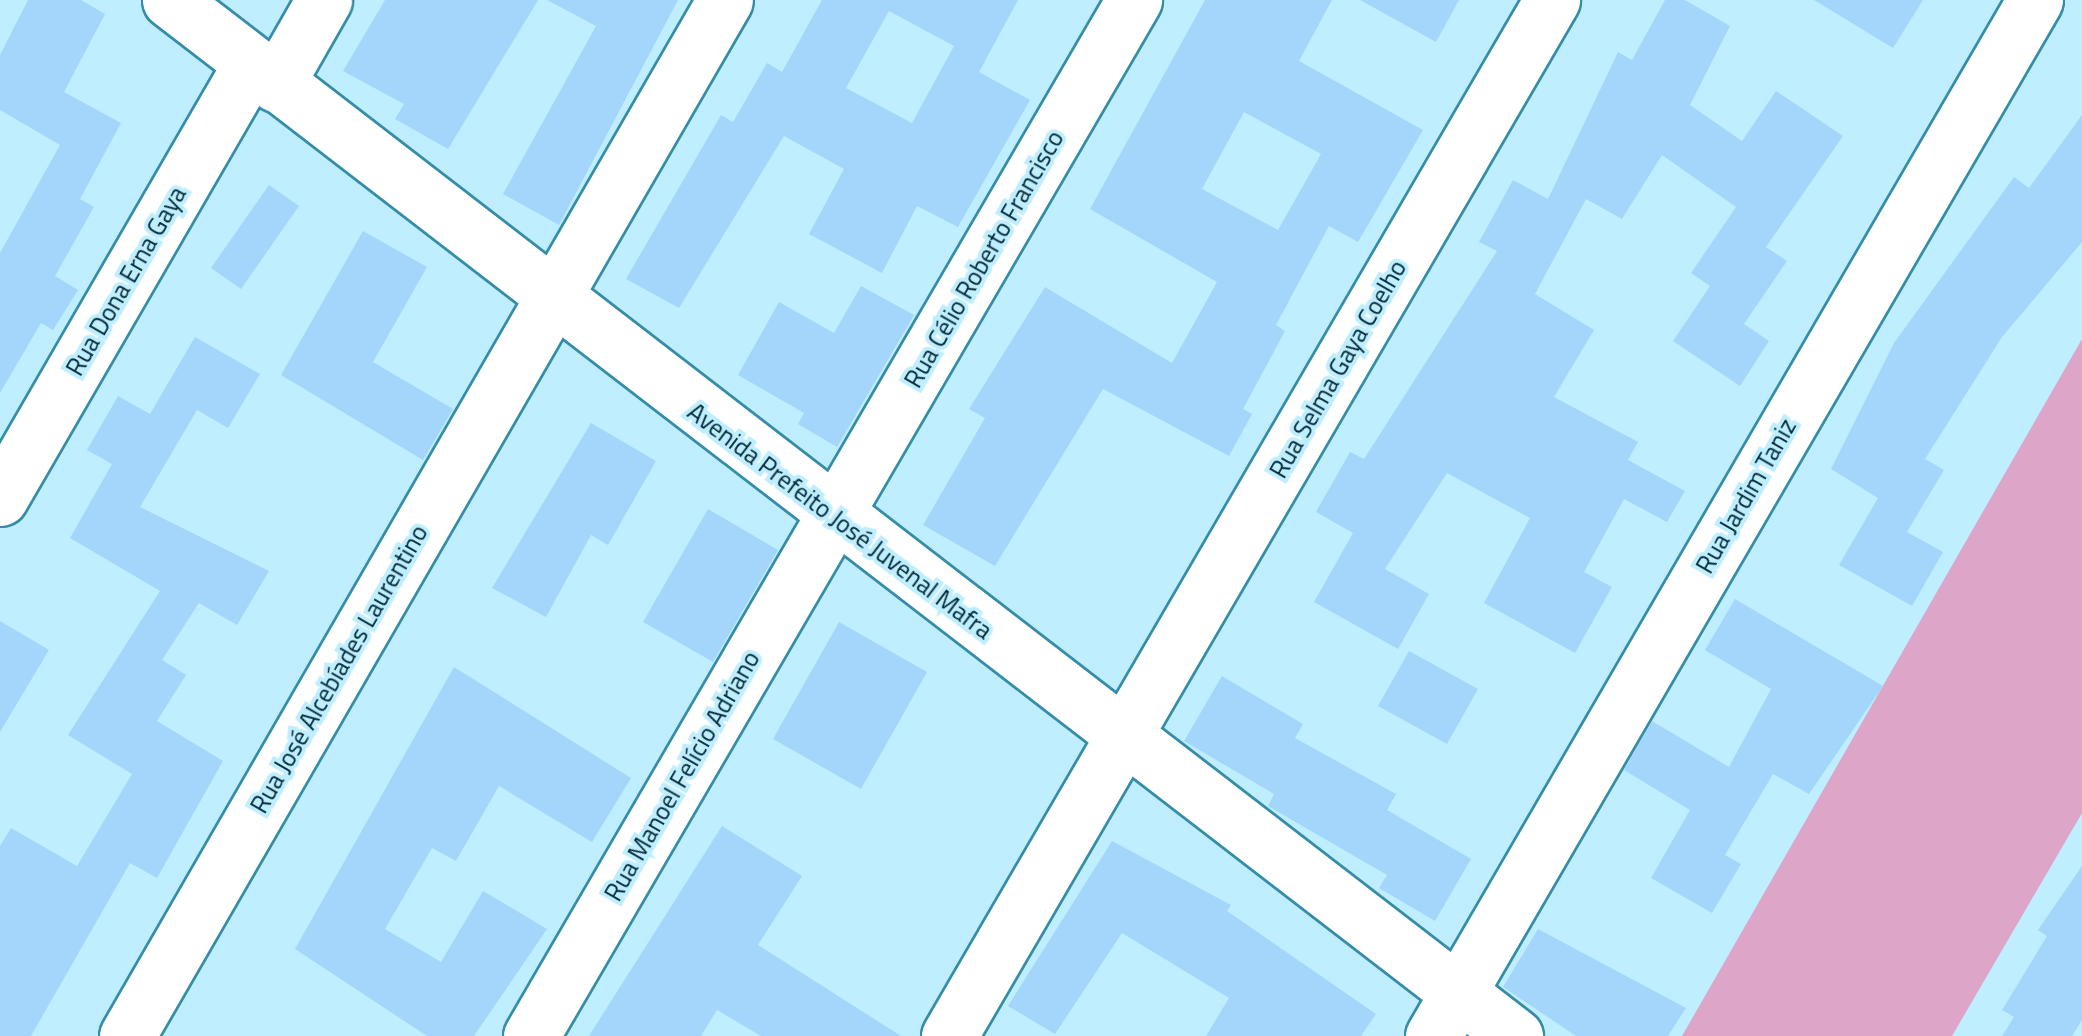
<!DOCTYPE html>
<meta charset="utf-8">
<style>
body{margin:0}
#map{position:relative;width:2082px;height:1036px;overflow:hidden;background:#beeeff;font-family:"Titillium Web",sans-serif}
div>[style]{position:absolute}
.green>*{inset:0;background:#dda5c8}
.building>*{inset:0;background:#a4d6fb}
.roads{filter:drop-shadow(2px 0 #358da7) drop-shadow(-2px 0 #358da7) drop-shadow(0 2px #358da7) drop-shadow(0 -2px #358da7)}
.minor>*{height:55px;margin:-27.5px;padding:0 27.5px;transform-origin:27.5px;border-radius:27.5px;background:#fff}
.major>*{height:55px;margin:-27.5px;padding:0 27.5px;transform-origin:27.5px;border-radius:27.5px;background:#fff}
span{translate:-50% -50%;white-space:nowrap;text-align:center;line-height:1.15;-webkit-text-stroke:8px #beeeff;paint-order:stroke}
.street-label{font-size:25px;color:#022833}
</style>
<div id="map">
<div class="green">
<i style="clip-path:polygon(2082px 339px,2082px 813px,1952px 1036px,1682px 1036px)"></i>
</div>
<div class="building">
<i style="clip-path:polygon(28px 0,81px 0,105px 14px,64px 92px,121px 123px,80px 199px,94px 207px,55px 276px,78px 290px,53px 330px,41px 323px,0 393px,0 253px,60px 145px,0 110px,0 55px)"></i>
<i style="clip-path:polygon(385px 0,538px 0,448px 149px,395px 119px,404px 104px,343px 71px)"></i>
<i style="clip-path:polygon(547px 0,678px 0,559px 225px,503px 194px,596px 26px)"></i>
<i style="clip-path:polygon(evenodd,822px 0,1018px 0,979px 72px,1030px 100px,958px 227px,917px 206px,882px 273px,809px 234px,844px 169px,784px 136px,679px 308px,626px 279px,721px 115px,733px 122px,767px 63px,782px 72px,822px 0,889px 11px,954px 46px,912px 123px,846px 88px,889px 11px)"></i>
<i style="clip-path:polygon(evenodd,1205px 0,1332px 0,1299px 61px,1423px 130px,1358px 242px,1329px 226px,1276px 325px,1285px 331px,1243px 409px,1252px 414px,1229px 456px,1103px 389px,995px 566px,923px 525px,985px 418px,969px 409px,1045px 287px,1172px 363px,1217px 282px,1090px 209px,1205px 0,1244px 112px,1321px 154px,1278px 230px,1202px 189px,1244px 112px)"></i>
<i style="clip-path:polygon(1360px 0,1459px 0,1436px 42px)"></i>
<i style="clip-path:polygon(1665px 0,1685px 0,1730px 26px,1690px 105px,1742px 141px,1776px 91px,1843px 136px,1766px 247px,1787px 261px,1744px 324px,1769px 341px,1740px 386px,1673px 341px,1710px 286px,1691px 273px,1736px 207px,1662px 155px,1622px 219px,1586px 199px,1535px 294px,1594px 330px,1554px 397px,1638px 442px,1628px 460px,1685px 491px,1667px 522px,1624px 499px,1584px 572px,1612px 587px,1575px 653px,1484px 603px,1530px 518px,1447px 473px,1385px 569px,1429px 594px,1398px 649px,1314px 602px,1353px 533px,1316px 512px,1350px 452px,1364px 459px,1497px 251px,1479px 242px,1513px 180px,1548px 199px,1618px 52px,1632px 60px)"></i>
<i style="clip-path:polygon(1814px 0,1923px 0,1893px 48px)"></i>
<i style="clip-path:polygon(2082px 115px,2082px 242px,2002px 337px,1925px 459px,1944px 470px,1907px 532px,1943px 552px,1912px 606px,1839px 565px,1878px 498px,1831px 469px,1894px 343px,2014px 177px,2029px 188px)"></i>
<i style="clip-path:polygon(269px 185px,299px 206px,241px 289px,211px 268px)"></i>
<i style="clip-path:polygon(363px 231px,427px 267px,373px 362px,453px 409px,423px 460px,281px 375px)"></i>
<i style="clip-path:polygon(861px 286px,914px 315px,837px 447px,798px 424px,804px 413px,738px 375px,779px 302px,834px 333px)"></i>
<i style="clip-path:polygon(195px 337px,260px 374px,228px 428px,197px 410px,140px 507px,269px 571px,237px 625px,199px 603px,162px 660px,186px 675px,157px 721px,223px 761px,157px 878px,130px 863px,31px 1036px,0 1036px,0 846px,11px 828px,77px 866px,132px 774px,68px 735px,160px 591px,70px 538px,112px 464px,87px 450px,118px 396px,150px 414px)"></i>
<i style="clip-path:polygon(591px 423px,656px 461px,608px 545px,591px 535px,546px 617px,492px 588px)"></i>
<i style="clip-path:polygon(708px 509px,778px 550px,713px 662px,643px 622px)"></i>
<i style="clip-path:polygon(1735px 599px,1883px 686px,1809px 794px,1773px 774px,1725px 855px,1741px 864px,1712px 913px,1651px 878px,1690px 810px,1624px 770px,1652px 721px,1729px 767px,1771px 689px,1705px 650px)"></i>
<i style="clip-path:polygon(0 621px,49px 650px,0 732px)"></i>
<i style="clip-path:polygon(839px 622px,927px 672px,861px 789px,773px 739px)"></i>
<i style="clip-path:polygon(1409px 651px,1478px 689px,1447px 744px,1378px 706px)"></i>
<i style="clip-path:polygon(454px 667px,631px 778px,592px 842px,499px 786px,456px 861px,432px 848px,385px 929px,441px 962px,483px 891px,547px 929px,474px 1036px,427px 1036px,295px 949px)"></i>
<i style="clip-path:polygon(1222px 676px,1303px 724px,1295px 738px,1396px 794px,1387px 810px,1471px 859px,1435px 921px,1379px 888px,1387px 875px,1268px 806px,1274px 794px,1184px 741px)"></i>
<i style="clip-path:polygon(722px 826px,802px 876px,758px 945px,901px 1036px,761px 1036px,717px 1010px,701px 1036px,589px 1036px)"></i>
<i style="clip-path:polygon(1112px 841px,1231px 905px,1227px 911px,1376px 1014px,1361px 1036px,1206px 1036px,1229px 998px,1122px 933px,1055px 1034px,1008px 1006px)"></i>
<i style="clip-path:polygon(2082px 866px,2082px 1020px,2072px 1036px,2002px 1036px,2014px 1017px,2002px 1010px,2047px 936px,2038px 930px)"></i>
<i style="clip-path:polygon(1538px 929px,1686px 1008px,1668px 1036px,1576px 1036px,1503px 987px)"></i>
</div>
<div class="roads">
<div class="minor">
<i style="left:276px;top:84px;width:97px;rotate:-60.3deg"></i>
<i style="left:0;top:498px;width:501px;rotate:-59.96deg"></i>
<i style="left:127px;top:1036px;width:1196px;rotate:-60.01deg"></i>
<i style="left:531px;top:1036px;width:1199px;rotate:-59.8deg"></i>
<i style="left:949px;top:1036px;width:1199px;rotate:-59.8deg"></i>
<i style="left:1433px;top:1036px;width:1198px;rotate:-59.84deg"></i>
</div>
<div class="major">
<i style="left:170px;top:0;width:1698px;rotate:37.61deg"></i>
</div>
</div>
<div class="street-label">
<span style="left:984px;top:259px;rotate:-60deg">Rua Célio Roberto Francisco</span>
<span style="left:126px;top:281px;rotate:-60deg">Rua Dona Erna Gaya</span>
<span style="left:1338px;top:369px;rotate:-60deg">Rua Selma Gaya Coelho</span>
<span style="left:1746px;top:496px;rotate:-60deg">Rua Jardim Taniz</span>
<span style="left:840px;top:521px;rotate:37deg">Avenida Prefeito José Juvenal Mafra</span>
<span style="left:339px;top:669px;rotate:-60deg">Rua José Alcebíades Laurentino</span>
<span style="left:682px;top:776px;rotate:-60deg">Rua Manoel Felício Adriano</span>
</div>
</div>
